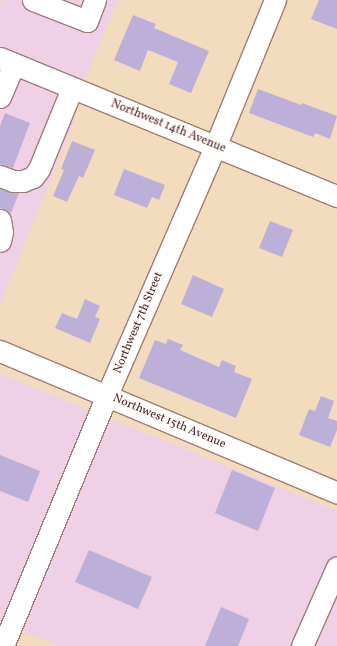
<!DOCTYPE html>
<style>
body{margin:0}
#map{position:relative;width:337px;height:646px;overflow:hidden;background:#f3dcbd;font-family:Vollkorn,serif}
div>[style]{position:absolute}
.built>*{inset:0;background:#efd0e6}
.building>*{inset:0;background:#bcafd8}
.roads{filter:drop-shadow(1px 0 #9e7e74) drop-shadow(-1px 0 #9e7e74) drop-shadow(0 1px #9e7e74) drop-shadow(0 -1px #9e7e74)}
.minor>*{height:21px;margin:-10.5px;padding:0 10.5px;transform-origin:10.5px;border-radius:10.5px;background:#fff}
span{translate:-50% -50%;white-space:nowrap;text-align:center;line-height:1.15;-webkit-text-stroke:4px #fdfcf7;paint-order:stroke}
.street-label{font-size:12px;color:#4a1f2b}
</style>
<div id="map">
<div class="built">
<i style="clip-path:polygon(2px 0,118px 0,70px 116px,76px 118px,0 305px,0 5px)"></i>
<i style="clip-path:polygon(0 374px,337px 511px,337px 646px,58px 646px,0 622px)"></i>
</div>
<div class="building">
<i style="clip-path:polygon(319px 0,337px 0,337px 29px,311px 19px)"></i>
<i style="clip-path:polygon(133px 15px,156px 24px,154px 28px,209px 51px,191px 93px,169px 84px,178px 62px,148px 50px,140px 71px,114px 60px)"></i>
<i style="clip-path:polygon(258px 89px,301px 105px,302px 103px,337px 116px,330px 139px,315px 133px,313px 137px,249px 113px)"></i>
<i style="clip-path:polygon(5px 113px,30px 123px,13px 168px,0 164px,0 126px)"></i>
<i style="clip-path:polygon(72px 141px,95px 150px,83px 178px,79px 176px,67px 202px,53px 196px,64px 170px,61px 169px)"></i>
<i style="clip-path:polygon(124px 169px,165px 185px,159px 200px,152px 197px,147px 208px,114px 195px)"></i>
<i style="clip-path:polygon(0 189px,9px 192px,19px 193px,11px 213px,0 208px)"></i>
<i style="clip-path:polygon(270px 221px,293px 230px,282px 257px,259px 248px)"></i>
<i style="clip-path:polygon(193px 275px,224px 289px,212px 317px,181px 304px)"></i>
<i style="clip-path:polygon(85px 299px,100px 306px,95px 317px,100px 319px,90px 343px,55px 328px,62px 313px,77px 319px)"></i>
<i style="clip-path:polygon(168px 339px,183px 345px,180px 350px,219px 367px,222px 360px,236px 366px,234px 372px,252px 379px,236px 418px,139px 378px,155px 340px,166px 344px)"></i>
<i style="clip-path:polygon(321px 396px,334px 401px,328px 418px,337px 421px,337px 430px,330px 447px,299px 435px,309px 409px,315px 411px)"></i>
<i style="clip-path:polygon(0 455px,40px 471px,28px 502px,0 491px)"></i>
<i style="clip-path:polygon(232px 470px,275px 488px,258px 531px,215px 513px)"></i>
<i style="clip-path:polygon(89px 550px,152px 577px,138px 609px,75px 582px)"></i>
<i style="clip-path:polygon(221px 607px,249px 619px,238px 646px,205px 646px)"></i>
</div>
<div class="roads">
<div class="minor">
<i style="left:33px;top:0;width:58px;rotate:21.3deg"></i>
<i style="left:87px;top:21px;width:22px;rotate:-69deg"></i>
<i style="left:0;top:58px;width:364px;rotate:22.3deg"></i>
<i style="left:0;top:97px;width:36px;rotate:-67deg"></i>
<i style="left:0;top:176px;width:14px;rotate:21deg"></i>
<i style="left:13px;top:181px;width:10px"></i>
<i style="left:23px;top:181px;width:11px;rotate:-22deg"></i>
<i style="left:33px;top:177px;width:10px;rotate:-53deg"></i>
<i style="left:39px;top:169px;width:87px;rotate:-67.8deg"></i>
<i style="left:0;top:220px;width:12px;rotate:81deg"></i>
<i style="left:2px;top:232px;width:9px;rotate:103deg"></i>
<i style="left:0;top:351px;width:366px;rotate:22.8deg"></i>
<i style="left:3px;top:646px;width:272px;rotate:-67.5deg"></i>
<i style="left:107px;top:395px;width:270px;rotate:-66.5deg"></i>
<i style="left:215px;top:147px;width:159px;rotate:-67.8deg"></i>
<i style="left:302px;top:646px;width:86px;rotate:-66.1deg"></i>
</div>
</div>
<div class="street-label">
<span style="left:168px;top:127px;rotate:22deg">Northwest 14th Avenue</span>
<span style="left:139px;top:323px;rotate:-67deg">Northwest 7th Street</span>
<span style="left:169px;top:422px;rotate:23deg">Northwest 15th Avenue</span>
</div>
</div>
